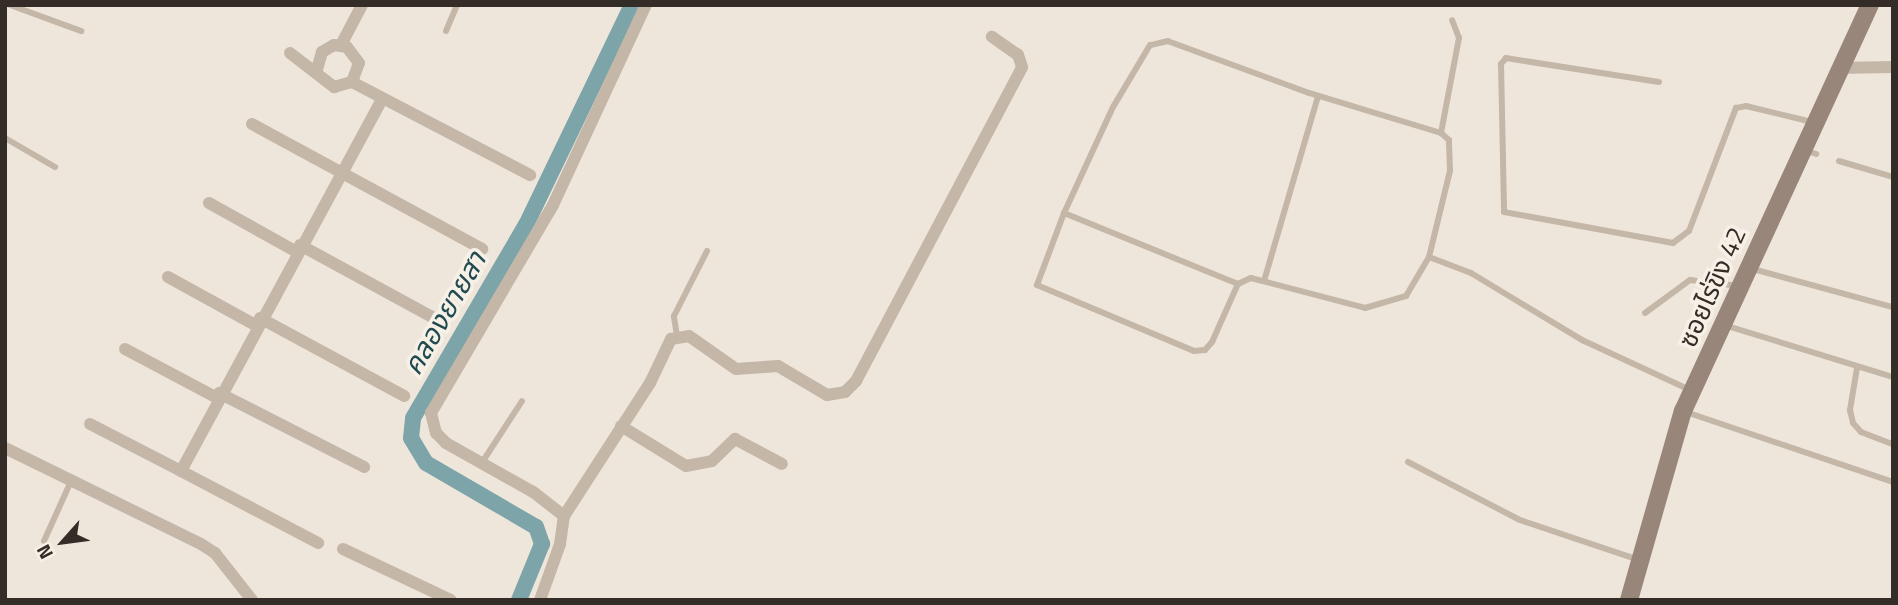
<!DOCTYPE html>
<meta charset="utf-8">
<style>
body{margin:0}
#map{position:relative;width:1898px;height:605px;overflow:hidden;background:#efe6db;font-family:"Titillium Web","Noto Sans Thai",sans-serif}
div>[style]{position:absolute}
.canal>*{height:16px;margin:-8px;padding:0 8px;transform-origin:8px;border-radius:8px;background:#7da5a9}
.lane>*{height:6px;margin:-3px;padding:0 3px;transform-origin:3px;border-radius:3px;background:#c5b7a8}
.street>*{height:12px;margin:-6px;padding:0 6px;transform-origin:6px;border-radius:6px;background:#c5b7a8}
.secondary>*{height:18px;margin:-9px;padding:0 9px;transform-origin:9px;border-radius:9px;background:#99867a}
span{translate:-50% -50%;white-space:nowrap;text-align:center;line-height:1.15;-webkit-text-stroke:7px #f7f0e7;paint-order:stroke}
.street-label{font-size:26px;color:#332c27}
.water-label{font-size:28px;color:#214b50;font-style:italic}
.frame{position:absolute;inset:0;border:7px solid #332c27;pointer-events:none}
.north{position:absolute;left:28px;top:507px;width:70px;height:70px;-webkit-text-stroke:5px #f7f0e7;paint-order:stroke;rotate:242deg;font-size:19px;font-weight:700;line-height:28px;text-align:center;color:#332c27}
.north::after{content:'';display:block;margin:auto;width:24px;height:32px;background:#332c27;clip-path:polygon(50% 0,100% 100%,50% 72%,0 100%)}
</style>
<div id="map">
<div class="canal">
<i style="left:519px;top:600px;width:61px;rotate:-67.7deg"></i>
<i style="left:542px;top:544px;width:18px;rotate:-109deg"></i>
<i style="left:536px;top:527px;width:127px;rotate:-149.8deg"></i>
<i style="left:426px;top:463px;width:29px;rotate:-121deg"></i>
<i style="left:411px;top:438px;width:20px;rotate:-84deg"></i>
<i style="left:413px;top:418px;width:224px;rotate:-59.7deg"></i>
<i style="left:526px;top:225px;width:244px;rotate:-64.3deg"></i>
</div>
<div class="lane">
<i style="left:10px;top:5px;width:76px;rotate:20.1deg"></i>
<i style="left:446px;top:31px;width:28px;rotate:-67deg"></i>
<i style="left:1659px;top:82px;width:155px;rotate:-171.1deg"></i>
<i style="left:1506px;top:58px;width:8px;rotate:130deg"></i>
<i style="left:1501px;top:64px;width:148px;rotate:88.8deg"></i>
<i style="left:1504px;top:212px;width:172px;rotate:10.4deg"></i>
<i style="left:1673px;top:243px;width:20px;rotate:-37deg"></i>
<i style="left:1689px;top:231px;width:132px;rotate:-69.1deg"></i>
<i style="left:1736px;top:108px;width:10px;rotate:-11deg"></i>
<i style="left:1746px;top:106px;width:68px;rotate:13.6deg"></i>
<i style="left:1441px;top:133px;width:97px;rotate:-79.3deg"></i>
<i style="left:1459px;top:38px;width:19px;rotate:-111deg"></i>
<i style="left:5px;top:138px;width:58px;rotate:30.1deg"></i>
<i style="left:1804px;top:150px;width:13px;rotate:18deg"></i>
<i style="left:1839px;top:161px;width:56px;rotate:16.5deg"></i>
<i style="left:1064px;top:213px;width:188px;rotate:22.2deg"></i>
<i style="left:1429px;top:257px;width:89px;rotate:-76.3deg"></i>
<i style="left:1450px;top:171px;width:31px;rotate:-92deg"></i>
<i style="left:1449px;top:140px;width:11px;rotate:-139deg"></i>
<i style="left:1441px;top:133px;width:138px;rotate:-163.1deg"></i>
<i style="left:1309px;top:93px;width:150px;rotate:-159.8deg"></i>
<i style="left:1168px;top:41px;width:18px;rotate:167deg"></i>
<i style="left:1150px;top:45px;width:72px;rotate:120.8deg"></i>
<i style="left:1113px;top:107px;width:117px;rotate:114.8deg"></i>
<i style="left:1064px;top:213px;width:77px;rotate:110.6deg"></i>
<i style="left:1037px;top:285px;width:170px;rotate:22.8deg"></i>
<i style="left:1194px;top:351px;width:11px;rotate:-5deg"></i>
<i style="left:1205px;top:350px;width:11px;rotate:-49deg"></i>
<i style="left:1212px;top:342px;width:64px;rotate:-65.9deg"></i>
<i style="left:1238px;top:284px;width:14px;rotate:-25deg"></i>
<i style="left:1251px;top:278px;width:118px;rotate:14.7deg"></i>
<i style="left:1365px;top:308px;width:43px;rotate:-16.3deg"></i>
<i style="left:1406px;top:296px;width:45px;rotate:-59.5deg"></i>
<i style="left:1429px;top:257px;width:45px;rotate:20.9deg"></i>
<i style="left:1471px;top:273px;width:130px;rotate:31.1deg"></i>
<i style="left:1582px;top:340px;width:119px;rotate:24.8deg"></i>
<i style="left:1749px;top:268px;width:149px;rotate:15.2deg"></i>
<i style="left:1264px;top:281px;width:193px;rotate:-73.7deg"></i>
<i style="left:1645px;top:313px;width:56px;rotate:-36.3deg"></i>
<i style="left:1690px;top:280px;width:49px;rotate:7deg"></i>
<i style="left:1724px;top:325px;width:177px;rotate:17.1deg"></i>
<i style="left:677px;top:336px;width:20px;rotate:-99deg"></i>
<i style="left:674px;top:316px;width:73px;rotate:-63.1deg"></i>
<i style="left:1857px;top:368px;width:43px;rotate:99.5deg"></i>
<i style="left:1850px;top:410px;width:13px;rotate:77deg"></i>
<i style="left:1853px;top:423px;width:12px;rotate:48deg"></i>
<i style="left:1861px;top:432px;width:34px;rotate:21deg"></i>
<i style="left:1686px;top:412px;width:219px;rotate:18.7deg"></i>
<i style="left:1408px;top:462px;width:126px;rotate:27.4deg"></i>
<i style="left:1520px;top:520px;width:126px;rotate:18.6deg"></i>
<i style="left:481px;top:464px;width:75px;rotate:-56.9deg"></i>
<i style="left:44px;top:541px;width:68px;rotate:-65.7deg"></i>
</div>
<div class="street">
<i style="left:341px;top:45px;width:45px;rotate:-62.3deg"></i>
<i style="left:290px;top:53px;width:56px;rotate:37.7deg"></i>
<i style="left:334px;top:87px;width:19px;rotate:-16deg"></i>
<i style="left:352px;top:82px;width:20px;rotate:-70deg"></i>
<i style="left:359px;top:63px;width:20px;rotate:-127deg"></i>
<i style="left:347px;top:47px;width:13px;rotate:-171deg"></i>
<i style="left:334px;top:45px;width:14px;rotate:150deg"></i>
<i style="left:322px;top:52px;width:19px;rotate:106deg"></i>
<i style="left:1839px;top:68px;width:54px;rotate:-1.1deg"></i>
<i style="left:352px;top:82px;width:201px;rotate:27.6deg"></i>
<i style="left:252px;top:124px;width:262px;rotate:28.5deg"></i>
<i style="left:209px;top:203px;width:101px;rotate:29.1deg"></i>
<i style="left:300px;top:245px;width:161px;rotate:28.6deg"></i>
<i style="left:168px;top:277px;width:102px;rotate:28.8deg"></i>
<i style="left:260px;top:318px;width:164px;rotate:28.4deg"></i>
<i style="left:125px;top:349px;width:104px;rotate:28deg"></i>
<i style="left:219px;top:393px;width:163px;rotate:27deg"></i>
<i style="left:90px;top:424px;width:102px;rotate:27.3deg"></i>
<i style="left:181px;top:471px;width:422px;rotate:-61.6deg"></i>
<i style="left:621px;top:426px;width:76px;rotate:31.6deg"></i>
<i style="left:686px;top:466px;width:26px;rotate:-11deg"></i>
<i style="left:712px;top:461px;width:32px;rotate:-44deg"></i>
<i style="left:735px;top:439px;width:53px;rotate:28deg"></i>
<i style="left:5px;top:448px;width:218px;rotate:26.1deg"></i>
<i style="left:201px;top:544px;width:17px;rotate:33deg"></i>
<i style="left:215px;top:553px;width:60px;rotate:51.8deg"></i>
<i style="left:181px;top:471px;width:155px;rotate:27.7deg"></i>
<i style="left:564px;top:516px;width:158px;rotate:-57.1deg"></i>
<i style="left:650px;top:383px;width:49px;rotate:-64.5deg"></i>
<i style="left:671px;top:339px;width:18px;rotate:-9deg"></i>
<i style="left:689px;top:336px;width:57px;rotate:35.1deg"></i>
<i style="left:736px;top:369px;width:42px;rotate:-4.1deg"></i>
<i style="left:778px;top:366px;width:57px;rotate:30.6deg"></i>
<i style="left:827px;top:395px;width:18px;rotate:-9deg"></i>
<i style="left:845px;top:392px;width:16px;rotate:-45deg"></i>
<i style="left:856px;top:381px;width:355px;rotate:-62.1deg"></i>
<i style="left:1022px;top:67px;width:13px;rotate:-108deg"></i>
<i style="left:1018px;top:55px;width:32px;rotate:-145deg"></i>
<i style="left:343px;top:549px;width:119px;rotate:25.3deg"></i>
<i style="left:540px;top:600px;width:59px;rotate:-70.3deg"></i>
<i style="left:560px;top:544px;width:28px;rotate:-82deg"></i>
<i style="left:564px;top:516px;width:39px;rotate:-142deg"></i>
<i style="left:533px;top:492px;width:100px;rotate:-150.6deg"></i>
<i style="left:446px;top:443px;width:14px;rotate:-135deg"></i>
<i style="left:436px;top:433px;width:21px;rotate:-104deg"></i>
<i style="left:431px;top:413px;width:241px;rotate:-59.6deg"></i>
<i style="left:553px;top:205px;width:221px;rotate:-65.1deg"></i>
</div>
<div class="secondary">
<i style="left:1629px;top:600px;width:197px;rotate:-74.1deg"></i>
<i style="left:1683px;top:411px;width:447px;rotate:-65.3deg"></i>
</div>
<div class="street-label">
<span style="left:1712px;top:287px;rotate:-66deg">ซอยไร่ขิง 42</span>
</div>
<div class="water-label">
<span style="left:444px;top:313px;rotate:-60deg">คลองยายสา</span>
</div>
<div class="frame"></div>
<div class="north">N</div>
</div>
